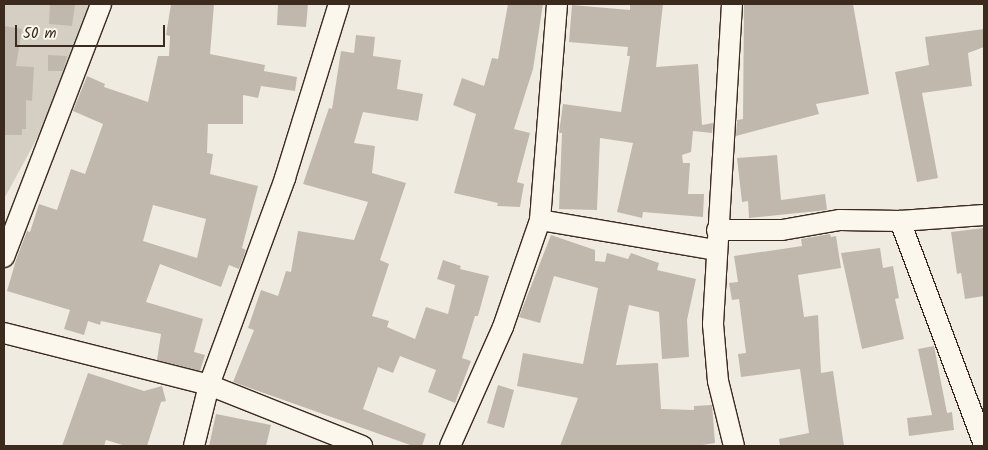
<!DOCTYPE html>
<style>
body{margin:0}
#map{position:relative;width:988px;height:450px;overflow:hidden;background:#f0ebe0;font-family:Kalam,sans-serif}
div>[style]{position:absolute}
.green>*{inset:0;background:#d5cec3}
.building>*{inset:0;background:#c0b8ad}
.roads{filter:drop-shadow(1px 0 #3b2a1e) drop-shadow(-1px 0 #3b2a1e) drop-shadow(0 1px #3b2a1e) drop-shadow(0 -1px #3b2a1e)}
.minor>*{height:20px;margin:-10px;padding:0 10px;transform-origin:10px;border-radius:10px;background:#fbf7ec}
span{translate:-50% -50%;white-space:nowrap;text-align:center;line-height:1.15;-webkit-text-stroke:5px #fbf7ec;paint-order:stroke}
.frame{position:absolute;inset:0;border:5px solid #3b2a1e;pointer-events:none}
.scale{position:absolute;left:15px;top:25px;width:150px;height:22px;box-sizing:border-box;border:2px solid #3b2a1e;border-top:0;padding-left:6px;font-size:15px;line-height:18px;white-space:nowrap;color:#3b2a1e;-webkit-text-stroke:4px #fbf7ec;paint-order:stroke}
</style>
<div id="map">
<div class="green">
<i style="clip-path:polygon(4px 4px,110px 4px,4px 199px)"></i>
</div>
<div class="building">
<i style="clip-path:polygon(50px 4px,75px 4px,72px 26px,49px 24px)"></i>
<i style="clip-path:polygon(evenodd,171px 4px,214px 4px,210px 54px,265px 65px,264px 71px,297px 77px,295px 91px,261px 86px,258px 98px,243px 95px,243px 124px,208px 124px,207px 153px,213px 154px,210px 174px,258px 186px,242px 248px,246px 250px,239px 269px,229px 265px,221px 287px,160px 264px,146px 302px,203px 319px,194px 352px,205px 355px,200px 371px,157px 360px,161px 334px,101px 321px,100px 325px,88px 321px,84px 335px,64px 329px,70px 310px,7px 291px,16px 260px,27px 231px,30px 232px,39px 204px,57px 210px,71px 169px,85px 174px,103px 124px,73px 111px,87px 76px,105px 84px,104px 87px,148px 102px,158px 56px,169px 56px,170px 36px,166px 35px,171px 4px,153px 205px,206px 219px,197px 258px,143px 241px,153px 205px)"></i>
<i style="clip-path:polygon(278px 4px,308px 4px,306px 27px,277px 25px)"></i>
<i style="clip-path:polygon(508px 4px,543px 4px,533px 69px,514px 129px,530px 133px,517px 182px,524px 184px,520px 207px,497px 206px,498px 203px,454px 193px,476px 114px,453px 105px,462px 78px,484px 86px,492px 58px,498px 59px)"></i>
<i style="clip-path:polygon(630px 4px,663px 4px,656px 67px,698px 64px,702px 125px,713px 123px,712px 133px,693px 131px,691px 152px,682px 155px,683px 163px,690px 163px,688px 194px,704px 194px,703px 217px,643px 212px,642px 218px,617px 212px,633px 143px,600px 138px,597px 210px,559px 209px,562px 133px,559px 133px,563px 104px,621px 112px,630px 56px,627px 56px,628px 47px,569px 42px,572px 5px,630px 10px)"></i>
<i style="clip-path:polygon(744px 4px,853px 4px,869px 94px,816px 104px,819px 114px,736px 136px,737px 120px,743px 119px)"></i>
<i style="clip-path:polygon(4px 26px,22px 29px,16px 66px,34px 67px,32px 101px,26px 100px,26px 129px,22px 129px,22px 135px,4px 135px)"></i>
<i style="clip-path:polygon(984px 29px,984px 47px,968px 53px,972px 86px,922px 93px,938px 178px,917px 182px,895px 72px,929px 65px,925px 37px)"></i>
<i style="clip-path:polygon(356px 35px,375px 37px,373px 56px,401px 60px,397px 89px,423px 94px,418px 121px,363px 112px,354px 143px,375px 146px,372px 173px,406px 183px,380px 260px,389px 264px,372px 316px,389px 321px,387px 327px,415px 339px,426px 307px,448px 314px,455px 285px,437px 279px,443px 260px,461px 266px,460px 269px,489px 276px,478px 316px,475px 316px,462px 358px,471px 361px,455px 403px,428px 392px,436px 370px,400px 356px,393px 373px,378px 367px,363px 409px,426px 434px,422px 446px,413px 446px,233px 382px,254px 330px,248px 328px,261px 290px,278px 296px,286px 271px,291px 272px,298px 231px,354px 240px,368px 202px,303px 184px,329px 108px,332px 109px,341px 51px,354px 53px)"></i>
<i style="clip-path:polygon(48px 55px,67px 56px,63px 71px,48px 71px)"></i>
<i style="clip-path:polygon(777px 155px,781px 200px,825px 194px,827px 210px,749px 218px,748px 201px,742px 202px,737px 158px)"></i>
<i style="clip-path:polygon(984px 228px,984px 296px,965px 299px,961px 273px,957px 274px,951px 232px)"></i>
<i style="clip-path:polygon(830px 234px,831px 237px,836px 236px,841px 268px,798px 275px,804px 317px,818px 315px,821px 373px,833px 371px,844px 446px,780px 446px,779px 439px,809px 433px,800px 369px,741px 377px,738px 354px,746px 353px,739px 299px,732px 300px,729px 283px,738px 282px,734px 256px,802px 246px,801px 239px)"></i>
<i style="clip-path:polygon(551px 235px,595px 250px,595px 261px,605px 262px,607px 253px,628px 259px,631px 253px,659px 263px,657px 270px,696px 279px,687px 320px,689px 357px,662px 359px,659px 312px,629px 305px,616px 365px,658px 363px,661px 409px,694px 410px,694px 406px,712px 405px,715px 443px,696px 446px,560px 446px,578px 398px,517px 386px,523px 353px,583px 364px,598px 288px,554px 276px,540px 323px,519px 317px)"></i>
<i style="clip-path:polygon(880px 248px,883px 268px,893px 266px,899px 298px,895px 299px,904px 339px,862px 349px,841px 253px)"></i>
<i style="clip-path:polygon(934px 346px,947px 413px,952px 412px,954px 430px,909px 436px,907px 418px,932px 415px,918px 349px)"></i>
<i style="clip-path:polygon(88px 373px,144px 391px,162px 386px,166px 401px,161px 402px,147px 446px,126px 446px,106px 440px,104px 446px,62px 446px)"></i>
<i style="clip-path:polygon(498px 385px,514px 390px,504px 428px,487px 423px)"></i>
<i style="clip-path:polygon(216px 414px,271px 425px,266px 446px,209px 446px)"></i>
</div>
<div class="roads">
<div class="minor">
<i style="left:732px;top:4px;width:321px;rotate:93.4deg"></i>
<i style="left:713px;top:324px;width:57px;rotate:85deg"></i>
<i style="left:718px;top:381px;width:67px;rotate:76.2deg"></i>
<i style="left:540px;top:220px;width:178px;rotate:9.7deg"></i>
<i style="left:900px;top:221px;width:239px;rotate:69.4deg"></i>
<i style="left:717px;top:230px;width:65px"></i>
<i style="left:782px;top:230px;width:59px;rotate:-9.8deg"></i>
<i style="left:840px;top:220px;width:60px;rotate:1deg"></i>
<i style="left:900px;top:221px;width:84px;rotate:-4.1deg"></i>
<i style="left:4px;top:257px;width:271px;rotate:-69deg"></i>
<i style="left:4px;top:333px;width:211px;rotate:14.2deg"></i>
<i style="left:209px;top:385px;width:165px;rotate:21.7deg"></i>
<i style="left:194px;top:446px;width:63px;rotate:-76.2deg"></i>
<i style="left:209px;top:385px;width:221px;rotate:-69.8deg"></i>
<i style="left:285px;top:178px;width:182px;rotate:-72.8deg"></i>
<i style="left:450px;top:446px;width:130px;rotate:-66deg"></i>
<i style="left:503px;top:327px;width:113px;rotate:-70.9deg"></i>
<i style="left:540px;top:220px;width:217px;rotate:-85.5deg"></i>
</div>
</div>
<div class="frame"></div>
<div class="scale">50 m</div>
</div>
